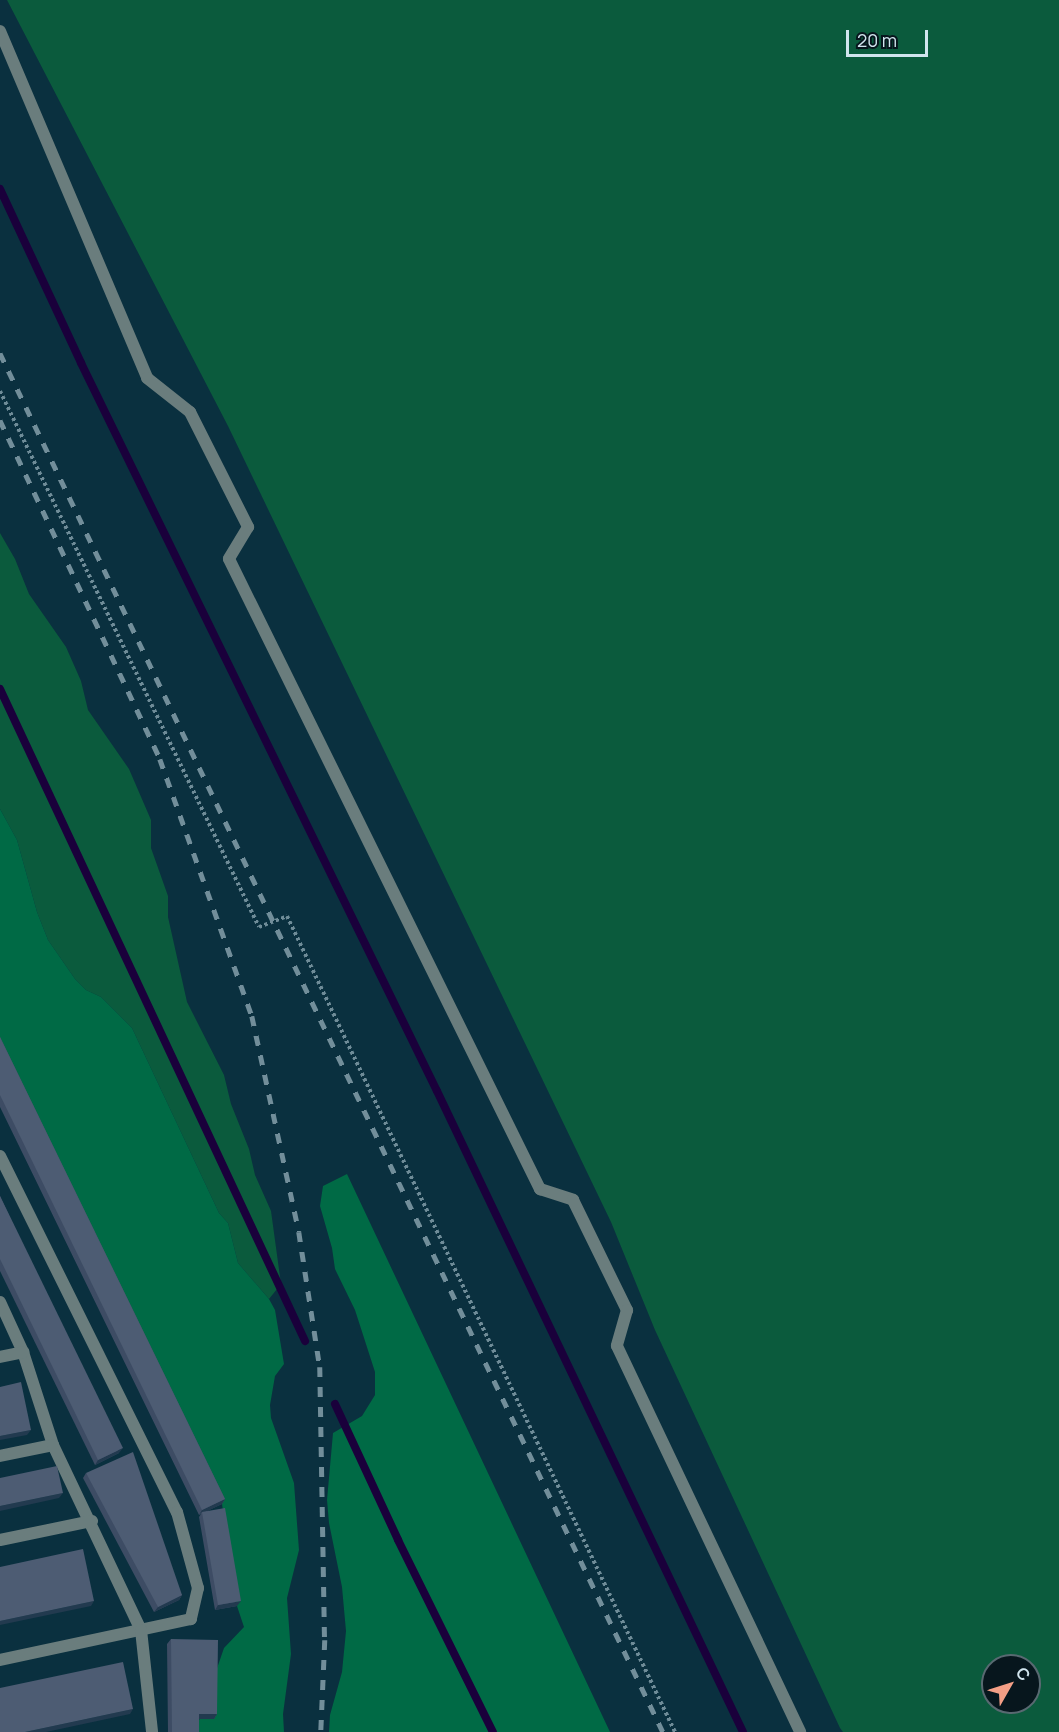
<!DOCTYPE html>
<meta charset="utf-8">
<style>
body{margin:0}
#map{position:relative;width:1059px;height:1732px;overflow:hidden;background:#0a303f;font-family:Manrope,sans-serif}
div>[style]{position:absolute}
.green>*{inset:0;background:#0b5b3d}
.forest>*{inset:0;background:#006a45}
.stream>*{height:8px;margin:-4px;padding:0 4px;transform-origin:4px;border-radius:4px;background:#1a003b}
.path>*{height:4px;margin-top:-2px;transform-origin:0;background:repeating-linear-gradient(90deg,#6f8c98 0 3px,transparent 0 6px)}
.service>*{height:12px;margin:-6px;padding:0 6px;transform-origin:6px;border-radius:6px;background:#6a7d7d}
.rail>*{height:4.5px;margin-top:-2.25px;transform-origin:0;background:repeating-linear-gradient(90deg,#728e9a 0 10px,transparent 0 20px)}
.wall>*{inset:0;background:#3d4c64}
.shaded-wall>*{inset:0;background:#223a4f}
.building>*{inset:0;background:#4d5c73}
span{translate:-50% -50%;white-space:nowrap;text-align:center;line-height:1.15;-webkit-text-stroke:6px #07161d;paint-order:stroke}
.north{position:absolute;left:981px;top:1654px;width:60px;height:60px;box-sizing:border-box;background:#07161d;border:2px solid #586971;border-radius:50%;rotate:51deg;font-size:16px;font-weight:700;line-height:24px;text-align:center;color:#d1e5ee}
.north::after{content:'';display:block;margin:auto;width:21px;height:27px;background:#f39f86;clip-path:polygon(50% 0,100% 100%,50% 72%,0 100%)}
.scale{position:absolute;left:846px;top:30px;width:82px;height:27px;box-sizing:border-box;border:3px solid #d1e5ee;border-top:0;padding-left:8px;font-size:18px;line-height:21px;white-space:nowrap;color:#d1e5ee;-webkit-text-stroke:4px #07161d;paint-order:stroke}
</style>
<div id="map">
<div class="green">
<i style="clip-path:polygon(evenodd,7px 0,1059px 0,1059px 1732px,843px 1732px,840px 1728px,655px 1330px,611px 1222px,228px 426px,7px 0,993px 1666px,1029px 1666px,1029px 1702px,993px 1702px,993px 1666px)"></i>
<i style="clip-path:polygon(0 533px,15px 559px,29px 594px,66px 647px,81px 681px,88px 710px,129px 769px,151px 820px,151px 848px,168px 896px,168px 917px,187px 1002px,224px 1075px,231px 1104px,249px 1149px,255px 1175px,271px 1211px,281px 1284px,269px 1299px,238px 1263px,228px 1223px,219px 1213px,132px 1028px,101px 997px,86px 990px,75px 979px,48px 940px,37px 912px,17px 840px,0 809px)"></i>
</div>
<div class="forest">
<i style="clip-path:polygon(0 809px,17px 840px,37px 912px,48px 940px,75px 979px,86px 990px,101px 997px,132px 1028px,219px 1213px,228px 1223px,238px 1263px,269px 1299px,275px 1310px,284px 1364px,275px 1376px,270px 1405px,271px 1418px,294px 1483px,299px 1550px,287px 1598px,291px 1654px,283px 1714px,284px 1732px,195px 1732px,224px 1648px,244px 1627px,237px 1606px,222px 1504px,0 1049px)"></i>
<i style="clip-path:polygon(347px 1174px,610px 1732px,329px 1732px,330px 1715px,342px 1672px,346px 1631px,342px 1587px,329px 1523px,327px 1500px,333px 1433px,362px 1416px,375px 1395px,375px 1372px,355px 1310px,335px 1269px,332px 1248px,320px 1206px,323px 1186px)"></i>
</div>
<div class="stream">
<i style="left:0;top:189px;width:192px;rotate:65deg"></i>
<i style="left:81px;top:363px;width:810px;rotate:63.94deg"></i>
<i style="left:437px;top:1091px;width:710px;rotate:64.48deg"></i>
<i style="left:0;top:689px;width:720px;rotate:64.93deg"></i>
<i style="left:335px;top:1404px;width:150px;rotate:65.1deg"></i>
<i style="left:398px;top:1540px;width:214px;rotate:63.7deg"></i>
</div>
<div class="path">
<i style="left:0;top:391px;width:595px;rotate:64.21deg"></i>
<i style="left:259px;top:927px;width:30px;rotate:-21deg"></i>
<i style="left:287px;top:916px;width:904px;rotate:64.57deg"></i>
</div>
<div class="service">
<i style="left:0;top:31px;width:377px;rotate:67deg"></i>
<i style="left:147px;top:378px;width:55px;rotate:38.3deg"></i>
<i style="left:190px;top:412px;width:129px;rotate:63.2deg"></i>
<i style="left:248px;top:527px;width:37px;rotate:121deg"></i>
<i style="left:229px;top:559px;width:703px;rotate:63.73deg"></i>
<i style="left:540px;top:1189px;width:35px;rotate:18deg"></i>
<i style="left:573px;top:1200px;width:123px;rotate:63.9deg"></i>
<i style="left:627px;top:1310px;width:37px;rotate:106deg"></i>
<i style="left:617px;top:1346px;width:427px;rotate:64.6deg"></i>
<i style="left:0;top:1156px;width:398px;rotate:63.6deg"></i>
<i style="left:177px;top:1512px;width:79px;rotate:74.6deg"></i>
<i style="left:198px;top:1588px;width:32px;rotate:103deg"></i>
<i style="left:191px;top:1619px;width:195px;rotate:167.9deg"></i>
<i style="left:0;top:1302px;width:55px;rotate:65.3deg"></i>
<i style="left:23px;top:1352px;width:98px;rotate:72.1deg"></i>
<i style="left:53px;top:1445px;width:54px;rotate:168.3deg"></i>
<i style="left:0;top:1357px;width:24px;rotate:-12deg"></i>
<i style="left:53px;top:1445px;width:205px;rotate:64.6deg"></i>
<i style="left:141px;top:1630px;width:103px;rotate:83.8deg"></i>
<i style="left:0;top:1540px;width:94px;rotate:-11.7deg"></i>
</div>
<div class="rail">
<i style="left:0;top:353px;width:1530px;rotate:64.32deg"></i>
<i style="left:0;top:420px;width:375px;rotate:64.7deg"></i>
<i style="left:160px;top:759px;width:273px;rotate:70.3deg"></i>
<i style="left:252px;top:1016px;width:221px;rotate:77.7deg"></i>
<i style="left:299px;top:1232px;width:137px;rotate:81.2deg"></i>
<i style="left:320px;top:1367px;width:273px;rotate:89deg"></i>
<i style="left:325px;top:1640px;width:92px;rotate:92.5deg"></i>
</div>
<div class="wall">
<i style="clip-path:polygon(0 1037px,225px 1499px,222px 1504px,207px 1511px,237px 1606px,215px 1610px,199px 1517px,201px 1514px,199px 1515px,0 1107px)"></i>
<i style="clip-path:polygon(0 1196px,119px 1453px,95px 1465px,0 1271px)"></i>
<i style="clip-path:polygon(86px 1473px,182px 1595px,179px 1600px,154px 1612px,83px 1478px)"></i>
<i style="clip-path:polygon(171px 1639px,217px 1714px,214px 1719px,199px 1719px,199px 1732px,168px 1732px,167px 1644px)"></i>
</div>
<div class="shaded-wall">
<i style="clip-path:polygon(31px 1430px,27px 1435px,0 1440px,0 1436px)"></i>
<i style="clip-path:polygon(123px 1448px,119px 1453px,95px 1465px,98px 1460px)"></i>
<i style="clip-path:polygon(63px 1493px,59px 1498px,0 1511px,0 1506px)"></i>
<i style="clip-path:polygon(225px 1499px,222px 1504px,203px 1513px,202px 1512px,199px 1515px,202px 1510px)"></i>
<i style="clip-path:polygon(182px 1595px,179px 1600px,154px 1612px,158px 1607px)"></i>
<i style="clip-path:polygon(94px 1601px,91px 1606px,0 1625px,0 1621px)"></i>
<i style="clip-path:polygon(241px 1601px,237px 1606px,215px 1610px,218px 1605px)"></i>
<i style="clip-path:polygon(133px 1709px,130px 1714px,46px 1732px,25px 1732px)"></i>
<i style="clip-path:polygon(199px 1714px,217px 1714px,214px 1719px,196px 1719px)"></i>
</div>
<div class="building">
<i style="clip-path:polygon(0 1037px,225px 1499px,202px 1510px,0 1095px)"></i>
<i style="clip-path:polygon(0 1196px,123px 1448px,98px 1460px,0 1259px)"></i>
<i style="clip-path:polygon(21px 1382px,31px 1430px,0 1436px,0 1387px)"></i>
<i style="clip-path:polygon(133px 1452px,182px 1595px,158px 1607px,86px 1473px)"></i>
<i style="clip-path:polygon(57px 1466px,63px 1493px,0 1506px,0 1478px)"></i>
<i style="clip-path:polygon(225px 1508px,241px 1601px,218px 1605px,202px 1512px)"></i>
<i style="clip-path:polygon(83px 1549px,94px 1601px,0 1621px,0 1567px)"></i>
<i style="clip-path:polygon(171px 1639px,218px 1640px,217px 1714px,199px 1714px,199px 1732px,172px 1732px)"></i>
<i style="clip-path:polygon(123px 1662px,133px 1709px,25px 1732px,0 1732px,0 1688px)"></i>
</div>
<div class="north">С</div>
<div class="scale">20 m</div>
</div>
